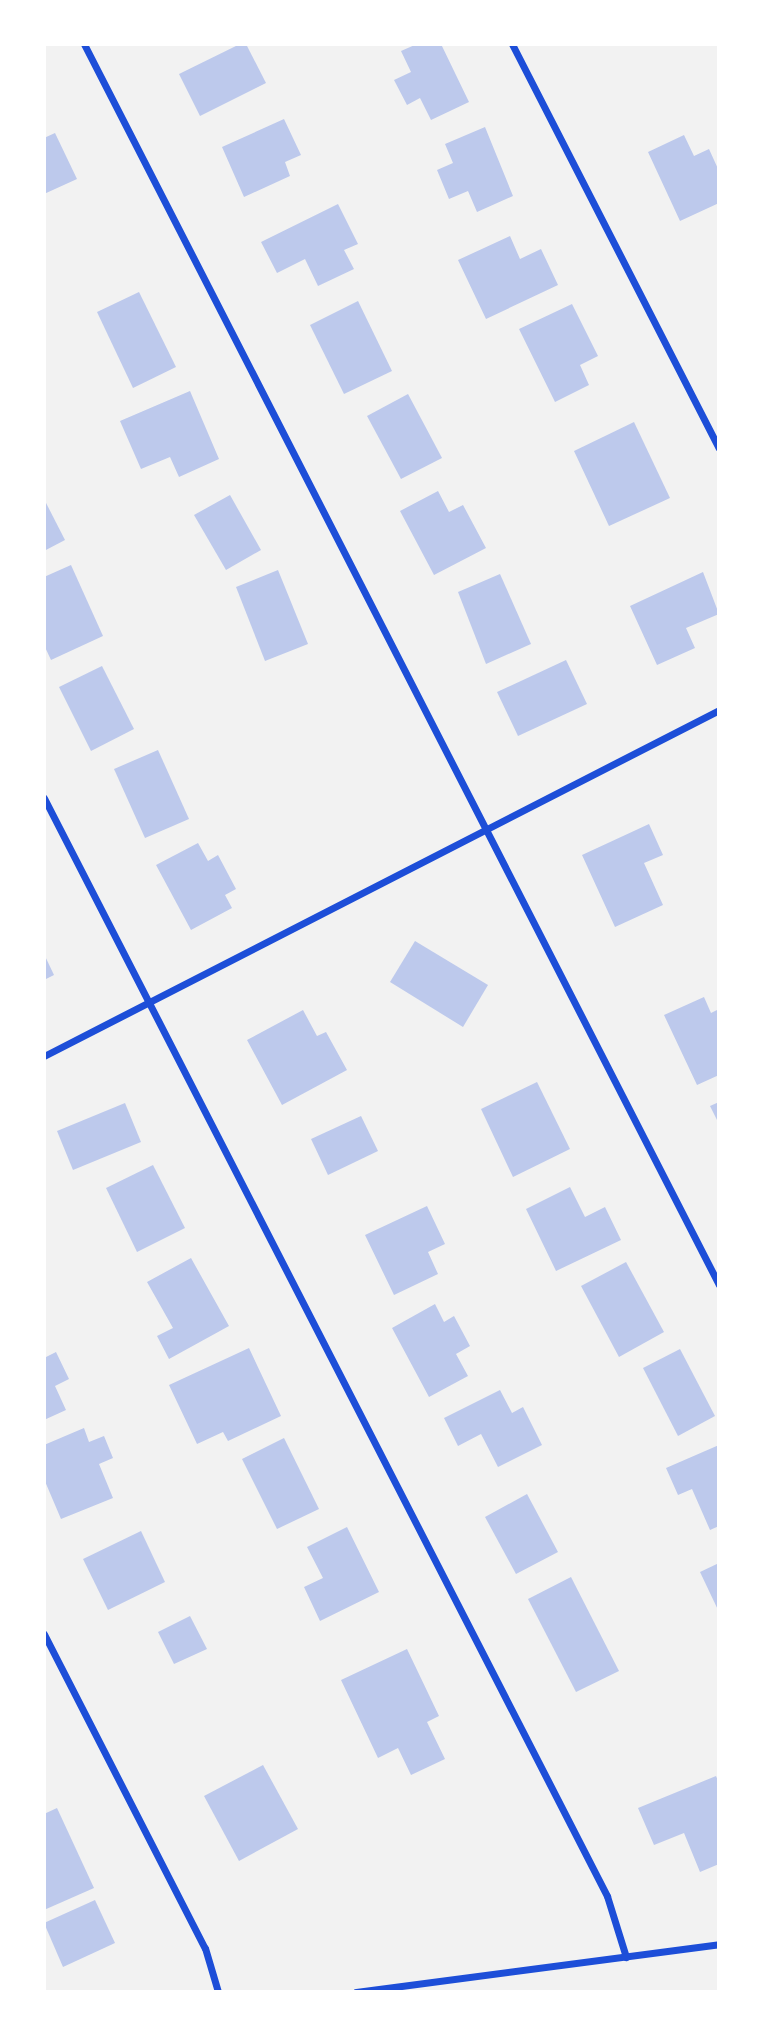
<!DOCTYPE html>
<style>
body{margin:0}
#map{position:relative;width:763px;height:2036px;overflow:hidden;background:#f2f2f2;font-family:"Open Sans",sans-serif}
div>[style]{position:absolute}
.building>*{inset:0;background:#bdc9ec}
.minor>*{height:7px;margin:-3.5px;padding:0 3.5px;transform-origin:3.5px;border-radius:3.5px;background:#1d4ed8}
span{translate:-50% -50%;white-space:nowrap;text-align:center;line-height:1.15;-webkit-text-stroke:5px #fff;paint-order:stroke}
.frame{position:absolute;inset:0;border:46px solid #fff;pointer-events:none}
</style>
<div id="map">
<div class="building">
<i style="clip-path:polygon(240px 44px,246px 44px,266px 83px,200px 116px,179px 74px)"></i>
<i style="clip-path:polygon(417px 44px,441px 44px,469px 102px,431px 120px,420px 98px,407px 105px,394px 80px,411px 72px,401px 51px)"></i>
<i style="clip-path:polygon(284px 119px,301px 155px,285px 162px,290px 176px,244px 197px,222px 147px)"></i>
<i style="clip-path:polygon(485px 127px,513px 196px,477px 212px,468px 191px,449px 199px,437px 170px,453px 163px,445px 144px)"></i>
<i style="clip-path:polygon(55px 133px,77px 179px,44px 194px,44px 138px)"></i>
<i style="clip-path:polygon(684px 135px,694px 156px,709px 149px,719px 171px,719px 203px,680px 221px,648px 152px)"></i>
<i style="clip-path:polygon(338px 204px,358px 244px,344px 250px,354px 269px,318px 286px,305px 259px,277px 273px,261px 242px)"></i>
<i style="clip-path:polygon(510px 236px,520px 259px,541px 249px,558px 285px,486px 319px,458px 260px)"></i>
<i style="clip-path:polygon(139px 292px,176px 367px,133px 388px,97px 312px)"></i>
<i style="clip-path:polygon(358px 301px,392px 371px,344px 394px,310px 325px)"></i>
<i style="clip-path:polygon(572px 304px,598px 356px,580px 365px,589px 385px,555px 402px,519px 329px)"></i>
<i style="clip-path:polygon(190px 391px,219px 459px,179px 477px,170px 457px,141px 469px,120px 421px)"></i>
<i style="clip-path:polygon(408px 394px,442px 458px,401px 479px,367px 416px)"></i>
<i style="clip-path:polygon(634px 422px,670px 498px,609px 526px,574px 451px)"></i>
<i style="clip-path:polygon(438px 491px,449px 512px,463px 505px,486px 548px,434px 575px,400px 511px)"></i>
<i style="clip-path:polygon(230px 495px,261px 550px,226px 570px,194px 515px)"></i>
<i style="clip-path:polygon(44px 499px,65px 540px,44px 551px)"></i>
<i style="clip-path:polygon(71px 565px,103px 636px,51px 660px,44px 645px,44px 577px)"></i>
<i style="clip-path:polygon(278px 570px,308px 644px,265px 661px,236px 587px)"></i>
<i style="clip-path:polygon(703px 572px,719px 614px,686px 628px,695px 648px,657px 665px,630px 606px)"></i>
<i style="clip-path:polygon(500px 574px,531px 644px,486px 664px,458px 592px)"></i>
<i style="clip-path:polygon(566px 660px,587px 704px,518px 736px,497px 692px)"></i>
<i style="clip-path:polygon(102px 666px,134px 729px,91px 751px,59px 687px)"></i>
<i style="clip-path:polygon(158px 750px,189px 819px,145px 838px,114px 769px)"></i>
<i style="clip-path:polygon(649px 824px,663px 855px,644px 863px,663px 905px,615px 927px,582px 855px)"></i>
<i style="clip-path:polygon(198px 843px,208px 861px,218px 855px,236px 889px,225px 895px,232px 908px,191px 930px,156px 865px)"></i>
<i style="clip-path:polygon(415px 941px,488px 985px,463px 1027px,390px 982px)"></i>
<i style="clip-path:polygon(44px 954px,54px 975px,44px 980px)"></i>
<i style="clip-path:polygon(704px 997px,711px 1013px,719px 1009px,719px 1075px,697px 1085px,664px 1015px)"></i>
<i style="clip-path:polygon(303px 1010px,317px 1036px,326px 1032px,347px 1070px,282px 1105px,247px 1040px)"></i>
<i style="clip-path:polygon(537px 1082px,570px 1149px,513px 1177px,481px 1109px)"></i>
<i style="clip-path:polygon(719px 1102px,719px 1124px,710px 1106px)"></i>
<i style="clip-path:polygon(125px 1103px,141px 1142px,73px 1170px,57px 1131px)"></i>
<i style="clip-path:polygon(361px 1116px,378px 1151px,328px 1175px,311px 1139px)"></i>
<i style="clip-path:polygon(153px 1165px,185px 1228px,137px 1252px,106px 1188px)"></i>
<i style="clip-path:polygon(570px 1187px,585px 1217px,605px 1207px,621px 1240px,556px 1271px,526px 1209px)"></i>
<i style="clip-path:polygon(427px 1206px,445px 1244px,428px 1252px,438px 1274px,394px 1295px,365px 1235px)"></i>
<i style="clip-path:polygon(191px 1258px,229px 1326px,169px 1359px,157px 1336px,173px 1328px,147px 1282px)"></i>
<i style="clip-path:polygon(626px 1262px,664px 1332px,619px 1357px,581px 1286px)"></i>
<i style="clip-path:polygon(435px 1304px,444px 1322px,454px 1316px,470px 1346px,456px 1354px,468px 1376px,429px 1397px,392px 1328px)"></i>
<i style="clip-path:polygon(249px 1348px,281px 1416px,228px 1441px,223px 1432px,197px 1444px,169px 1385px)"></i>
<i style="clip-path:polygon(680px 1349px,715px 1416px,678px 1436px,643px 1368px)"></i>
<i style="clip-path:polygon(56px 1352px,69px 1379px,55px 1386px,66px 1410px,44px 1420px,44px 1358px)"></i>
<i style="clip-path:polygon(500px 1390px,512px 1413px,523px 1407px,542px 1445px,498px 1467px,481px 1434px,458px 1446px,444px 1418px)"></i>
<i style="clip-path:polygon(84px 1428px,89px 1442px,104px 1436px,113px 1458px,99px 1464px,113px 1498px,61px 1519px,44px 1479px,44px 1445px)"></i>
<i style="clip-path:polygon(284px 1438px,319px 1509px,277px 1529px,242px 1459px)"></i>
<i style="clip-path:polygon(719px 1445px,719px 1526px,710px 1530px,692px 1489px,678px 1495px,666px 1468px)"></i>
<i style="clip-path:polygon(527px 1494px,558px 1552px,516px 1574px,485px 1517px)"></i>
<i style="clip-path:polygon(347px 1527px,379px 1592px,320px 1621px,304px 1587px,323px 1578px,307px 1547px)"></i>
<i style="clip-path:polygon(141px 1531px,165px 1582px,108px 1610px,83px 1559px)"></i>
<i style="clip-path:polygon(719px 1563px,719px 1612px,700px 1572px)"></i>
<i style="clip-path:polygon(571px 1577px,619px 1671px,576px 1692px,528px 1599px)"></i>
<i style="clip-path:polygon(190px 1616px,207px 1649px,174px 1664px,158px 1632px)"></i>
<i style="clip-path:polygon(407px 1649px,439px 1716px,427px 1722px,445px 1759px,411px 1775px,398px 1748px,378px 1758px,341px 1680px)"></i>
<i style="clip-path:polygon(263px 1765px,298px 1829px,239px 1861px,204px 1796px)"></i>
<i style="clip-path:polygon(716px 1776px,719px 1783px,719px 1864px,700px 1872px,684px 1833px,654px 1845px,638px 1808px)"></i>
<i style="clip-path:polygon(57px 1808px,94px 1888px,44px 1910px,44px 1814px)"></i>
<i style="clip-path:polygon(95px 1900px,115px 1943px,63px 1967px,44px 1923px)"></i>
</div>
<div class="minor">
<i style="left:84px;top:44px;width:1394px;rotate:62.9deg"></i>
<i style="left:512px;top:44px;width:454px;rotate:62.9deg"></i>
<i style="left:44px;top:798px;width:1234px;rotate:62.85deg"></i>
<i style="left:607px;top:1896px;width:64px;rotate:72.7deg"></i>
<i style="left:44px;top:1056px;width:759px;rotate:-27.14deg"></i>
<i style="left:44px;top:1634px;width:353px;rotate:62.9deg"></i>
<i style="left:205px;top:1948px;width:46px;rotate:73.5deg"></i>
<i style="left:356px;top:1992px;width:366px;rotate:-7.5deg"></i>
</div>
<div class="frame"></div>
</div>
